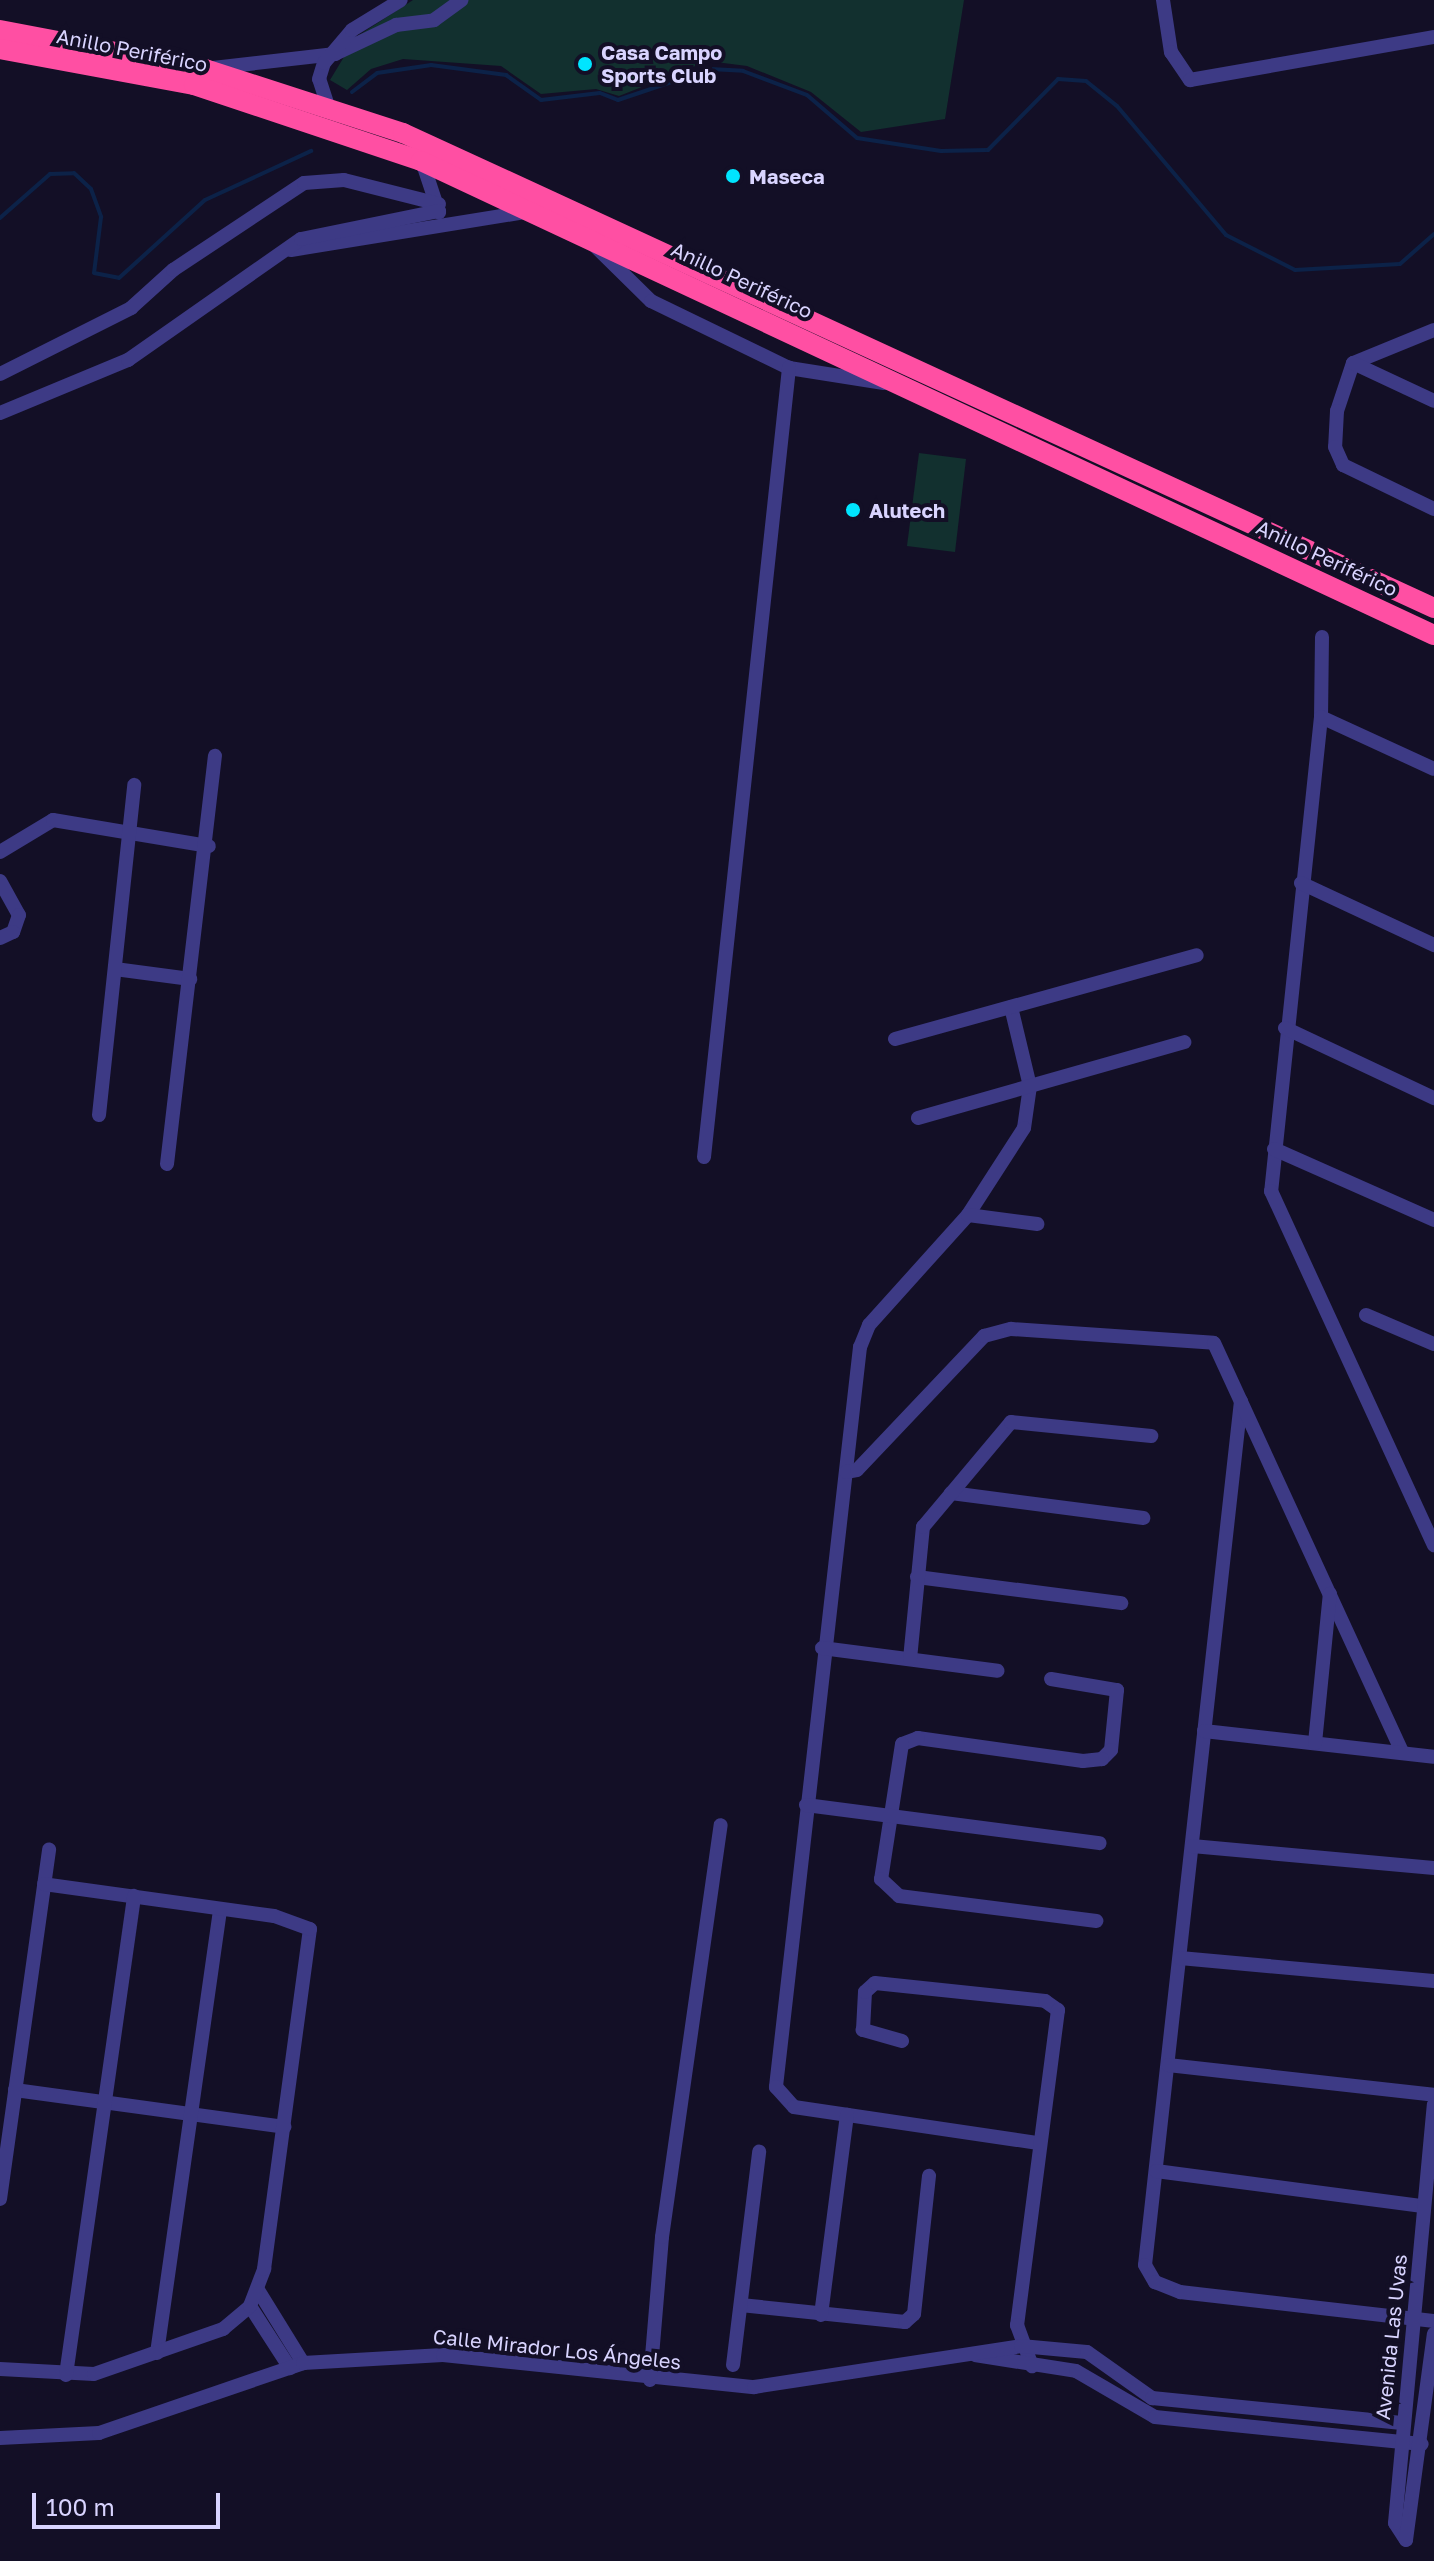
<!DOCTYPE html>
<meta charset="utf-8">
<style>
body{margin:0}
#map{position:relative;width:1434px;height:2561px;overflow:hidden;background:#130f26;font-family:"Golos Text",sans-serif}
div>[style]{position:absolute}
.green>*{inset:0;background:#12302f}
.stream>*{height:4px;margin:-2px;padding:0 2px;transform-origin:2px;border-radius:2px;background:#0c2248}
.minor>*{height:14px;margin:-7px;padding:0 7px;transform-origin:7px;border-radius:7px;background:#3d3a85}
.highway>*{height:20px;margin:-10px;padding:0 10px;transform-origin:10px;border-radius:10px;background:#ff4fa3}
.dots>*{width:22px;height:22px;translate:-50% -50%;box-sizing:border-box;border:4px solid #130f26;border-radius:50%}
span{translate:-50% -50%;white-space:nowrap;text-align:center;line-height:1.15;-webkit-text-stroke:8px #130f26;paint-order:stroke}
.street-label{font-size:20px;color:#d9d4ff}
.poi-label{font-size:20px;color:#d9d4ff;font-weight:700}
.left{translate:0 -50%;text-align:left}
.scale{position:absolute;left:32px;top:2493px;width:188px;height:36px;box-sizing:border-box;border:4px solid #d9d4ff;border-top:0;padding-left:10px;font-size:24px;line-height:28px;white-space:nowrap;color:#d9d4ff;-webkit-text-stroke:6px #130f26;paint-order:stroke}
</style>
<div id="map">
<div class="green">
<i style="clip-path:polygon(413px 0,964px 0,945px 119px,861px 132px,811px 92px,747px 66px,708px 61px,619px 96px,596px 89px,541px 94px,501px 66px,403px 59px,371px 69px,347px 90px,330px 80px,356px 37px)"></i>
<i style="clip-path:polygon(919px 453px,966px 459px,955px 552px,907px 546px)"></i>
</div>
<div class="stream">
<i style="left:352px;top:92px;width:31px;rotate:-37deg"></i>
<i style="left:377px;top:73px;width:55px;rotate:-8.4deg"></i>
<i style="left:431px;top:65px;width:76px;rotate:7.6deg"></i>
<i style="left:506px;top:75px;width:43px;rotate:35.5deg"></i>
<i style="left:541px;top:100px;width:59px;rotate:-6.8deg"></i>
<i style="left:600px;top:93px;width:19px;rotate:21deg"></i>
<i style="left:618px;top:100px;width:97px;rotate:-18.6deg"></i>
<i style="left:710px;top:69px;width:33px;rotate:3deg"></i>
<i style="left:743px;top:71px;width:68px;rotate:20.6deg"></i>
<i style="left:807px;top:95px;width:66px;rotate:40.7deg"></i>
<i style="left:857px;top:138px;width:85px;rotate:8.8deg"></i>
<i style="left:941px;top:151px;width:47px;rotate:-1.2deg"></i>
<i style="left:988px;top:150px;width:100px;rotate:-45.4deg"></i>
<i style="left:1058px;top:79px;width:28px;rotate:4deg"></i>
<i style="left:1086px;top:81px;width:40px;rotate:39deg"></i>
<i style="left:1117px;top:106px;width:169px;rotate:49.8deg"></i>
<i style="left:1226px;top:235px;width:77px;rotate:26.9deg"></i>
<i style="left:1295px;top:270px;width:105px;rotate:-3.3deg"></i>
<i style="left:1400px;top:264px;width:45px;rotate:-41.4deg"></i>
<i style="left:0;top:218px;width:67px;rotate:-41.3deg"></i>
<i style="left:50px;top:174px;width:24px;rotate:-2deg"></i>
<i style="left:74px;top:173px;width:23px;rotate:43deg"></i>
<i style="left:91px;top:189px;width:30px;rotate:70deg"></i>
<i style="left:101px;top:217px;width:56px;rotate:97.1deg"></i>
<i style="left:94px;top:273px;width:25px;rotate:11deg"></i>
<i style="left:119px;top:278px;width:116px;rotate:-42.2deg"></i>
<i style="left:205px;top:200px;width:117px;rotate:-24.8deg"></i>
</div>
<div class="minor">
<i style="left:1163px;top:0;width:53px;rotate:81.3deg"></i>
<i style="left:1171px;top:52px;width:34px;rotate:56deg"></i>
<i style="left:1190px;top:80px;width:247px;rotate:-10deg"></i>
<i style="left:213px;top:68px;width:123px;rotate:-6.5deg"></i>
<i style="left:335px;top:54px;width:68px;rotate:-25.4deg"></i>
<i style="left:396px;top:25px;width:38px;rotate:-7deg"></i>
<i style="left:434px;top:20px;width:34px;rotate:-36deg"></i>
<i style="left:327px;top:103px;width:25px;rotate:-108deg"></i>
<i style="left:319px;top:79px;width:17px;rotate:-73deg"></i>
<i style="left:324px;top:63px;width:43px;rotate:-49.7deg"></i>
<i style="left:352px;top:30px;width:57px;rotate:-31.5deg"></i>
<i style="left:423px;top:164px;width:51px;rotate:71.6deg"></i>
<i style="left:596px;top:247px;width:77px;rotate:44.5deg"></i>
<i style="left:651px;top:301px;width:153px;rotate:25.9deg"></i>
<i style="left:789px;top:368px;width:96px;rotate:9deg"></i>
<i style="left:291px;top:250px;width:238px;rotate:-9.2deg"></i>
<i style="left:1434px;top:330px;width:87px;rotate:157.8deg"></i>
<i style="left:1353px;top:363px;width:51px;rotate:108.4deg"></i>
<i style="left:1337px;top:411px;width:36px;rotate:93deg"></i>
<i style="left:1335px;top:447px;width:20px;rotate:66deg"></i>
<i style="left:1343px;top:465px;width:101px;rotate:25.8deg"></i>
<i style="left:1353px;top:363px;width:89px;rotate:25.1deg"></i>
<i style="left:0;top:374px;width:147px;rotate:-26.7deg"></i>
<i style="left:131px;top:308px;width:57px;rotate:-42.1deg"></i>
<i style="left:173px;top:270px;width:157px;rotate:-33.6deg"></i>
<i style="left:304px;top:183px;width:40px;rotate:-4.3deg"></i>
<i style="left:344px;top:180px;width:98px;rotate:14.2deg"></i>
<i style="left:0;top:413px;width:139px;rotate:-22.5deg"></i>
<i style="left:128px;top:360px;width:211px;rotate:-35deg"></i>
<i style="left:301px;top:239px;width:141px;rotate:-11.5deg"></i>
<i style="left:1322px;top:637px;width:80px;rotate:90.7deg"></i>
<i style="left:1321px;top:717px;width:477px;rotate:96deg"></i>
<i style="left:1271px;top:1191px;width:390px;rotate:65.3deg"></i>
<i style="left:1321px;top:717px;width:124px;rotate:24.7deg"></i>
<i style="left:0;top:852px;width:62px;rotate:-31.1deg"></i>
<i style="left:53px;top:820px;width:158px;rotate:9.5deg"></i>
<i style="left:0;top:881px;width:39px;rotate:61deg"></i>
<i style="left:19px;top:915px;width:18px;rotate:109deg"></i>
<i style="left:13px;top:932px;width:14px;rotate:155deg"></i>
<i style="left:1301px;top:883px;width:147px;rotate:25deg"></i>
<i style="left:115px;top:969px;width:76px;rotate:7.6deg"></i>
<i style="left:1011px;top:1007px;width:81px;rotate:76.5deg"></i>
<i style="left:1030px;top:1086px;width:42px;rotate:98.1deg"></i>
<i style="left:1024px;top:1128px;width:103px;rotate:122.8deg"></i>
<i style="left:968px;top:1215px;width:148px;rotate:132deg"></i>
<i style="left:869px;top:1325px;width:24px;rotate:112deg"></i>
<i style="left:860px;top:1347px;width:745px;rotate:96.48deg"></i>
<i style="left:776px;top:2087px;width:27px;rotate:48deg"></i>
<i style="left:794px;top:2107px;width:247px;rotate:8.4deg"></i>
<i style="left:1285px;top:1028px;width:165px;rotate:25.2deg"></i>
<i style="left:895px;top:1039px;width:313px;rotate:-15.5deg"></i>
<i style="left:99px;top:1115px;width:332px;rotate:-83.9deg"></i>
<i style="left:918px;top:1118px;width:277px;rotate:-15.9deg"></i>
<i style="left:1274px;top:1149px;width:175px;rotate:23.9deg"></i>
<i style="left:704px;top:1157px;width:794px;rotate:-83.85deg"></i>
<i style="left:167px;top:1164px;width:411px;rotate:-83.3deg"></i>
<i style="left:968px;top:1215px;width:70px;rotate:7.4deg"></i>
<i style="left:1366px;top:1315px;width:74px;rotate:23.1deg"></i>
<i style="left:1241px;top:1401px;width:869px;rotate:96.34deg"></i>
<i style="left:1145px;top:2265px;width:20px;rotate:60deg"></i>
<i style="left:1155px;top:2282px;width:27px;rotate:22deg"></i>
<i style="left:1180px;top:2292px;width:256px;rotate:6.5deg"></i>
<i style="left:846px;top:1472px;width:11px;rotate:-10deg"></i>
<i style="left:857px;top:1470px;width:185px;rotate:-46.5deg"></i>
<i style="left:984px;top:1336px;width:28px;rotate:-15deg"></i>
<i style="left:1011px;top:1329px;width:203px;rotate:3.9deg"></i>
<i style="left:1214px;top:1343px;width:451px;rotate:65.3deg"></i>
<i style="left:951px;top:1493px;width:194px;rotate:7.4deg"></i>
<i style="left:917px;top:1577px;width:206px;rotate:7.3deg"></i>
<i style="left:822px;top:1648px;width:177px;rotate:7.4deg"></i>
<i style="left:910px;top:1659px;width:133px;rotate:-84.4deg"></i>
<i style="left:923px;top:1527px;width:137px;rotate:-50deg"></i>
<i style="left:1011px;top:1422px;width:141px;rotate:5.7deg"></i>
<i style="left:1051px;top:1679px;width:67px;rotate:9.5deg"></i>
<i style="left:1117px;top:1690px;width:60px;rotate:95.7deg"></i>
<i style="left:1111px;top:1750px;width:13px;rotate:135deg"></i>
<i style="left:1102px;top:1759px;width:19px;rotate:174deg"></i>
<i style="left:1083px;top:1761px;width:167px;rotate:-172.1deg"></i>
<i style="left:918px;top:1738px;width:17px;rotate:159deg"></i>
<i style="left:902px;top:1744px;width:137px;rotate:98.8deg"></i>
<i style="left:881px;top:1879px;width:25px;rotate:43deg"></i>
<i style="left:899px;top:1896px;width:199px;rotate:7.2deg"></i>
<i style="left:1204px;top:1731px;width:231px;rotate:6.4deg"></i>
<i style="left:1315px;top:1743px;width:150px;rotate:-84.3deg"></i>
<i style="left:806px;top:1805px;width:296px;rotate:7.4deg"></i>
<i style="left:1192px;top:1846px;width:243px;rotate:5.2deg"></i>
<i style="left:1180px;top:1958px;width:255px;rotate:5.2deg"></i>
<i style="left:902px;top:2041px;width:41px;rotate:-164.2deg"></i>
<i style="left:863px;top:2030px;width:38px;rotate:-87deg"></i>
<i style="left:865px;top:1992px;width:13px;rotate:-42deg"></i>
<i style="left:875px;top:1983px;width:171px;rotate:6deg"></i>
<i style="left:1045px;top:2001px;width:16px;rotate:35deg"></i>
<i style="left:1058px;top:2010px;width:318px;rotate:97.4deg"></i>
<i style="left:1017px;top:2325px;width:44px;rotate:69.9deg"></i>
<i style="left:1168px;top:2065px;width:268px;rotate:6.4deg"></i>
<i style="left:15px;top:2090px;width:272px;rotate:7.8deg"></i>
<i style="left:1156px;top:2171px;width:269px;rotate:7.5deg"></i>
<i style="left:0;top:2199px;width:353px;rotate:-82deg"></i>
<i style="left:258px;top:2290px;width:86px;rotate:58.3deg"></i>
<i style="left:741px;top:2305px;width:165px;rotate:5.9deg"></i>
<i style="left:905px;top:2322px;width:12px;rotate:-42deg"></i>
<i style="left:914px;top:2314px;width:139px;rotate:-83.8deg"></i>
<i style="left:250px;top:2306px;width:74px;rotate:57.2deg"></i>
<i style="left:821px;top:2315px;width:202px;rotate:-82.6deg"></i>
<i style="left:157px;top:2353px;width:448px;rotate:-81.9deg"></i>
<i style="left:975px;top:2355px;width:102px;rotate:9deg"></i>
<i style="left:1076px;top:2371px;width:91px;rotate:30.2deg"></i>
<i style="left:1155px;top:2417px;width:268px;rotate:5.8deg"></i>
<i style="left:733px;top:2365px;width:215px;rotate:-83deg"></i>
<i style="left:0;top:2369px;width:94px;rotate:3deg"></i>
<i style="left:94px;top:2374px;width:137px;rotate:-19.2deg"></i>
<i style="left:223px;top:2329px;width:35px;rotate:-40deg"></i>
<i style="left:250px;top:2306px;width:40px;rotate:-69deg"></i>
<i style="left:264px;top:2269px;width:343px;rotate:-82.3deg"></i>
<i style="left:310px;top:1929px;width:38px;rotate:-160deg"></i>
<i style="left:274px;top:1916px;width:232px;rotate:-172.1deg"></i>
<i style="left:66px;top:2375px;width:484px;rotate:-81.9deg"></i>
<i style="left:650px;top:2380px;width:144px;rotate:-85.2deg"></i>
<i style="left:662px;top:2237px;width:416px;rotate:-81.9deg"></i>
<i style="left:0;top:2438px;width:99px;rotate:-2.9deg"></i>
<i style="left:99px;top:2433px;width:216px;rotate:-18.9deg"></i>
<i style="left:303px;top:2363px;width:140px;rotate:-3.3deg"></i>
<i style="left:443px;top:2355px;width:313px;rotate:5.9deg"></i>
<i style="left:754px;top:2387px;width:270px;rotate:-8.7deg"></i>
<i style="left:1021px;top:2346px;width:66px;rotate:5.2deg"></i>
<i style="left:1087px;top:2352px;width:80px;rotate:35.3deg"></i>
<i style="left:1152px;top:2398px;width:251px;rotate:5.7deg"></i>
<i style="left:1406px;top:2540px;width:20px;rotate:-123deg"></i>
<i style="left:1395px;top:2523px;width:420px;rotate:-84.7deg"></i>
<i style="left:1406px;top:2540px;width:208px;rotate:-82.3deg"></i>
</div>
<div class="highway">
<i style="left:0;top:30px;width:209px;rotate:10.8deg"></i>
<i style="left:205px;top:69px;width:208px;rotate:17.9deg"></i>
<i style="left:403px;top:133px;width:1135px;rotate:24.74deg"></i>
<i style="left:0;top:49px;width:197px;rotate:10.5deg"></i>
<i style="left:194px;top:85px;width:239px;rotate:18.5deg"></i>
<i style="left:421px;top:161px;width:1118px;rotate:25.08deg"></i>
</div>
<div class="dots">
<i style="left:585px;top:64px;background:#00e5ff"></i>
<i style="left:733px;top:176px;background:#00e5ff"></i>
<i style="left:853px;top:510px;background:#00e5ff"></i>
</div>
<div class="street-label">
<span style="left:132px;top:50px;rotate:11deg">Anillo Periférico</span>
<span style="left:742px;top:280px;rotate:25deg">Anillo Periférico</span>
<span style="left:1327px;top:558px;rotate:25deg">Anillo Periférico</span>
<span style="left:1391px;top:2337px;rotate:-84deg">Avenida Las Uvas</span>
<span style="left:557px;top:2349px;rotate:6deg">Calle Mirador Los Ángeles</span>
</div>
<div class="poi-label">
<span class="left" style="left:601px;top:64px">Casa Campo<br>Sports Club</span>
<span class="left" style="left:749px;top:176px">Maseca</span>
<span class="left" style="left:869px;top:510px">Alutech</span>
</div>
<div class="scale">100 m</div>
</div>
